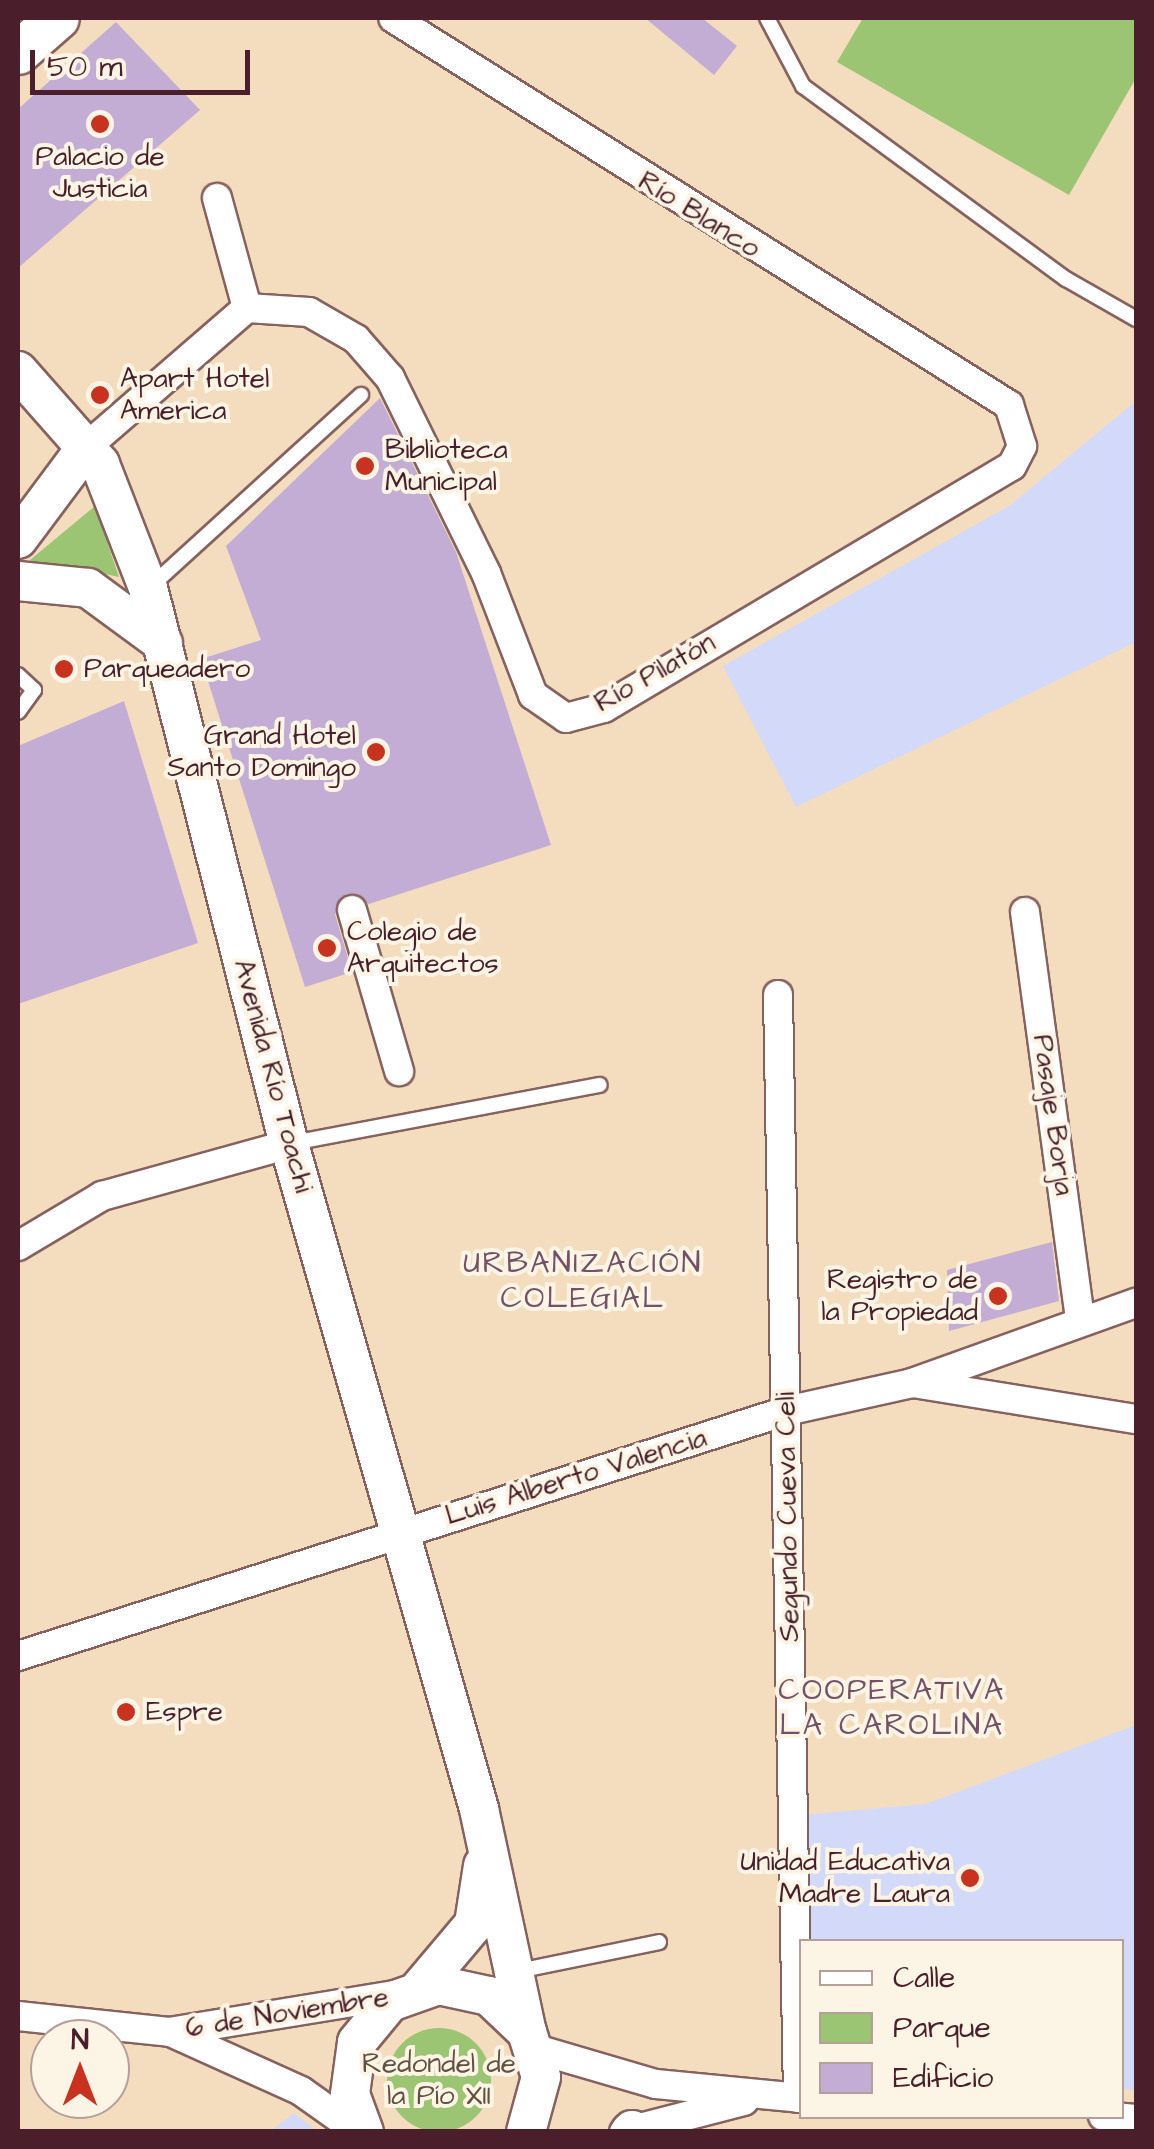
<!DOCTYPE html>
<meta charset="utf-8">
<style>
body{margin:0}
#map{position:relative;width:1154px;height:2149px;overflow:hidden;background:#f4ddbf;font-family:"Architects Daughter",sans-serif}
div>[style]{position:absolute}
.built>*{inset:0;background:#d2d9f9}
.green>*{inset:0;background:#9bc572}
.round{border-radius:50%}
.building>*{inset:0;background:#c3add5}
.roads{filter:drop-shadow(2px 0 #86625f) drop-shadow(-2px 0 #86625f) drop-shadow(0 2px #86625f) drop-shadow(0 -2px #86625f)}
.lane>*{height:14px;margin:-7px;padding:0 7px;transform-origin:7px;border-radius:7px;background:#fff}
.street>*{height:28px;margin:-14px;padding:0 14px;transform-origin:14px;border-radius:14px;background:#fff}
.secondary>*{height:38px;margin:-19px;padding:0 19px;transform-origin:19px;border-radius:19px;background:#fff}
.primary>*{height:42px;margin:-21px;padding:0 21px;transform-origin:21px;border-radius:21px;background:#fff}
.dots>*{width:28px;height:28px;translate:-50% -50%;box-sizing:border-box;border:5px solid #fcf5e5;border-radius:50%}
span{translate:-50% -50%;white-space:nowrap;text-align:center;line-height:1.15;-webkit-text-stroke:8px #fcf5e5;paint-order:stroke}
.poi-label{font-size:28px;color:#4a1f2b}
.left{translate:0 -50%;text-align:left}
.right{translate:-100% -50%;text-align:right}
.street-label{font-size:28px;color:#4a1f2b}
.park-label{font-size:28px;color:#625140}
.neighbourhood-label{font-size:30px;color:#745166;letter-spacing:2.5px}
.frame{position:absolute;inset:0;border:20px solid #4a1f2b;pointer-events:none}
.legend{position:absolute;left:799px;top:1939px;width:325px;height:180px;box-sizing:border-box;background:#fcf5e5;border:2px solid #b59f9b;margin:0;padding:12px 18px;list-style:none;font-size:30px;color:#4a1f2b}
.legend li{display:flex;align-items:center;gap:20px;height:50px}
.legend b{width:50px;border:2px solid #b59f9b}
.north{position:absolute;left:30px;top:2019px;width:100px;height:100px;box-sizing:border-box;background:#fcf5e5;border:2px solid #b59f9b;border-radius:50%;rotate:0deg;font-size:28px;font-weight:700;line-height:40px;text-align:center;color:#4a1f2b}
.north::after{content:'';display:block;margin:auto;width:35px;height:45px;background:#c8321e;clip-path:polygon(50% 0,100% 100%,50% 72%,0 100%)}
.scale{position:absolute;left:30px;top:50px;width:220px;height:45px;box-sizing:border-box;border:5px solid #4a1f2b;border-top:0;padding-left:12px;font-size:30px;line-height:35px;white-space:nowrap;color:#4a1f2b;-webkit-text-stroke:8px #fcf5e5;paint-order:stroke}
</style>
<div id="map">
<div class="built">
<i style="clip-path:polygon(1136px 401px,1136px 642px,796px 807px,723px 666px,1009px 506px)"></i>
<i style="clip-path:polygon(1136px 1725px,1136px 2090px,1122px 2089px,1122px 1942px,805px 1941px,803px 1815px,926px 1804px)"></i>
<i style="clip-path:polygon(294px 2113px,317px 2131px,271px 2131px)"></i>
</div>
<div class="green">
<i style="clip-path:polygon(863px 18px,1136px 18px,1136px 78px,1069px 195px,837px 62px)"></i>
<i style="clip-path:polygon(95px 506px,119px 577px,57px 564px,18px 570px)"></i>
<i class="round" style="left:387px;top:2028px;width:104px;height:104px"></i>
</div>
<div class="building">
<i style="clip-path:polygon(645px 18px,702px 18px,737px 46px,714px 75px)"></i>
<i style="clip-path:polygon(116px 22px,200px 110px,18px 268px,18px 109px)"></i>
<i style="clip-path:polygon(380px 398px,456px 552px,551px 845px,369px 904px,346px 894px,335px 914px,352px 972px,305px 987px,201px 659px,261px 640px,226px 546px)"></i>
<i style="clip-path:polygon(124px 701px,198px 943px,18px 1004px,18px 746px)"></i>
<i style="clip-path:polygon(1052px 1242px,1059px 1301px,949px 1331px,947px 1270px)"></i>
</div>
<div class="roads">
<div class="lane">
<i style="left:767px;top:18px;width:77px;rotate:62.1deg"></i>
<i style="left:803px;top:86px;width:326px;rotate:36.3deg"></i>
<i style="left:1066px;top:279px;width:81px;rotate:29.7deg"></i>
<i style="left:151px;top:586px;width:284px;rotate:-42.3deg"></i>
<i style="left:18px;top:675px;width:22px;rotate:43deg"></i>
<i style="left:34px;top:690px;width:27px;rotate:126deg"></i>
<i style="left:292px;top:1143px;width:313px;rotate:-10.7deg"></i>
<i style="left:518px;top:1971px;width:144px;rotate:-11.6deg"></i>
</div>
<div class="street">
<i style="left:217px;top:198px;width:114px;rotate:74.7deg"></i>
<i style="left:76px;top:456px;width:226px;rotate:-40.9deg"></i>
<i style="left:247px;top:308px;width:62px;rotate:3.7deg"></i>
<i style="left:309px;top:312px;width:54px;rotate:29.9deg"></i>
<i style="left:356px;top:339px;width:52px;rotate:48.9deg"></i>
<i style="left:390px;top:378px;width:217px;rotate:63.8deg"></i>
<i style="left:486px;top:573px;width:131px;rotate:68.9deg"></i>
<i style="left:533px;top:695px;width:40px;rotate:34.9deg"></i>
<i style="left:566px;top:718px;width:39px;rotate:-15deg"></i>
<i style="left:604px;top:708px;width:474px;rotate:-30.7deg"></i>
<i style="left:1012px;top:466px;width:22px;rotate:-63deg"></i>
<i style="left:1022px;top:446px;width:43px;rotate:-107.6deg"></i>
<i style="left:1009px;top:405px;width:727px;rotate:-147.86deg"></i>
<i style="left:352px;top:910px;width:168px;rotate:73.7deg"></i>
<i style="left:1025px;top:912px;width:411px;rotate:82.3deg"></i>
<i style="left:778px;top:995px;width:1103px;rotate:88.96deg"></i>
<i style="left:18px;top:1246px;width:98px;rotate:-30.8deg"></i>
<i style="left:102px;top:1196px;width:194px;rotate:-15.5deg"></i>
<i style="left:913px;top:1383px;width:226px;rotate:9.2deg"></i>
<i style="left:18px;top:1656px;width:806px;rotate:-17.69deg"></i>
<i style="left:786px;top:1411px;width:129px;rotate:-12.5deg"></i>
<i style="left:912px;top:1383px;width:238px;rotate:-19.7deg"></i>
<i style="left:18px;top:2016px;width:152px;rotate:6deg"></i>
<i style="left:169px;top:2032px;width:236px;rotate:-9.3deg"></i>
<i style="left:175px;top:2034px;width:138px;rotate:24.3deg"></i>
<i style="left:301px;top:2091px;width:71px;rotate:35.3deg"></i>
<i style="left:536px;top:2049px;width:125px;rotate:16.3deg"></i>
<i style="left:656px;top:2084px;width:147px;rotate:5.5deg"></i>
<i style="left:1103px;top:2116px;width:33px;rotate:5deg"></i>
<i style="left:624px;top:2132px;width:124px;rotate:-14.5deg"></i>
</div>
<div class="secondary">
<i style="left:18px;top:371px;width:124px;rotate:48.6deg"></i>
<i style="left:100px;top:464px;width:133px;rotate:68.8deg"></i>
<i style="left:148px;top:588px;width:574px;rotate:75.77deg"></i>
<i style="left:289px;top:1144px;width:692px;rotate:74.05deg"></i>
<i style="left:479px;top:1809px;width:228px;rotate:77.9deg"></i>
<i style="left:18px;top:539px;width:117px;rotate:-53.3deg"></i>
<i style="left:18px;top:581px;width:70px;rotate:5.7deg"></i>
<i style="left:88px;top:588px;width:93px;rotate:36.3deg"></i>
<i style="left:420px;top:1988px;width:84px;rotate:-49.8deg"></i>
<i style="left:474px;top:1924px;width:59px;rotate:-81.2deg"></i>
<i style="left:364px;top:2132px;width:40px;rotate:-110.2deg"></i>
<i style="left:350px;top:2094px;width:52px;rotate:-82.3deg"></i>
<i style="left:357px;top:2042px;width:52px;rotate:-50.5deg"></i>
<i style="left:390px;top:2002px;width:51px;rotate:-19.5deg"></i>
<i style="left:438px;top:1985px;width:52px;rotate:12.2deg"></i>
<i style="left:489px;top:1996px;width:52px;rotate:43.5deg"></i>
<i style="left:527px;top:2032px;width:47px;rotate:72.7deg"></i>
<i style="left:541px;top:2077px;width:57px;rotate:105.3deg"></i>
<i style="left:630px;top:2132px;width:3px;rotate:-45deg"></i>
</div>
<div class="primary">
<i style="left:18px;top:53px;width:53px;rotate:-41.2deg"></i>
</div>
</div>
<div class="dots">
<i style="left:100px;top:124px;background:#c8321e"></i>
<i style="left:100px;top:395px;background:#c8321e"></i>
<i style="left:365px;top:466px;background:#c8321e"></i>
<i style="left:64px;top:669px;background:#c8321e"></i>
<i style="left:376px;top:752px;background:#c8321e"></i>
<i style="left:327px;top:948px;background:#c8321e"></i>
<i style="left:998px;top:1296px;background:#c8321e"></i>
<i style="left:126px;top:1712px;background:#c8321e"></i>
<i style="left:970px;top:1878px;background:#c8321e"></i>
</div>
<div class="poi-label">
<span style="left:100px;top:173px">Palacio de<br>Justicia</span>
<span class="left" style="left:120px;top:395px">Apart Hotel<br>America</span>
<span class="left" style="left:385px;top:466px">Biblioteca<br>Municipal</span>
<span class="left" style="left:84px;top:669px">Parqueadero</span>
<span class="right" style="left:356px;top:752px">Grand Hotel<br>Santo Domingo</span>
<span class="left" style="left:347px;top:948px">Colegio de<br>Arquitectos</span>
<span class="right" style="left:978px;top:1296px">Registro de<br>la Propiedad</span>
<span class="left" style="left:146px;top:1712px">Espre</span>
<span class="right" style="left:950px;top:1878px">Unidad Educativa<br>Madre Laura</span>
</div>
<div class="street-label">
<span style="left:699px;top:215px;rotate:32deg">Río Blanco</span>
<span style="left:655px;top:673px;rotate:-29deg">Río Pilatón</span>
<span style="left:273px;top:1076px;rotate:75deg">Avenida Río Toachi</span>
<span style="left:1053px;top:1115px;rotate:82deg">Pasaje Borja</span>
<span style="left:576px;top:1477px;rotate:-17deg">Luis Alberto Valencia</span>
<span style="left:788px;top:1517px;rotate:-91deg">Segundo Cueva Celi</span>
<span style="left:287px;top:2013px;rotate:-9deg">6 de Noviembre</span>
</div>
<div class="park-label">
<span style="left:439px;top:2080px">Redondel de<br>la Pío XII</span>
</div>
<div class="neighbourhood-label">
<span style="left:583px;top:1280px">URBANIZACIÓN<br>COLEGIAL</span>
<span style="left:892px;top:1707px">COOPERATIVA<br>LA CAROLINA</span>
</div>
<div class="frame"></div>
<ul class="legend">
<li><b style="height:12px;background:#fff"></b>Calle</li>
<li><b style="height:28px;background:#9bc572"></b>Parque</li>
<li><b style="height:28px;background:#c3add5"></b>Edificio</li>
</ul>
<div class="north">N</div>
<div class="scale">50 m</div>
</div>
